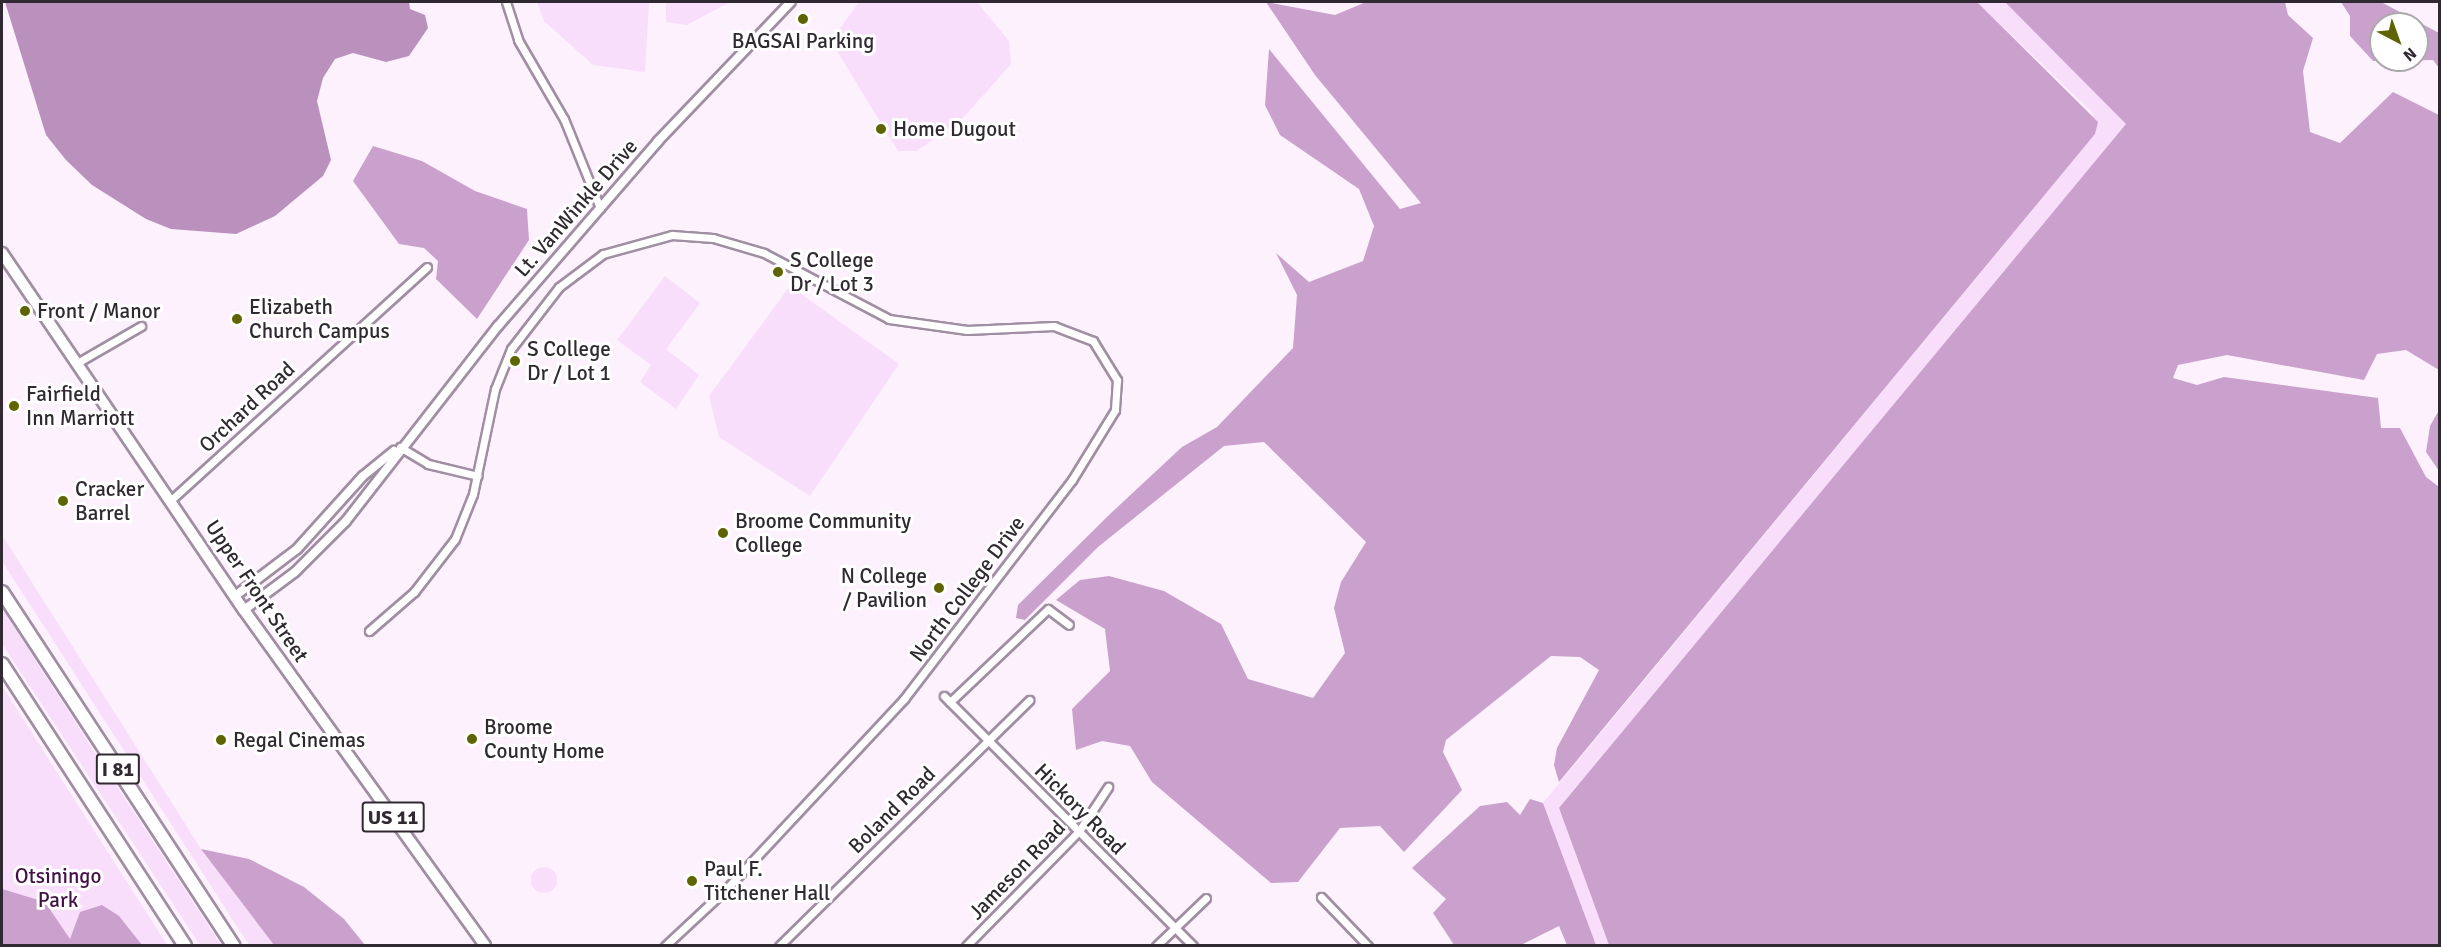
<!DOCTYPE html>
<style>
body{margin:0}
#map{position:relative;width:2441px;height:947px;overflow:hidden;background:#fdf1fe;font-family:Signika,sans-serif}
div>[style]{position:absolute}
.green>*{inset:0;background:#f8defa}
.round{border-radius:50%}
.forest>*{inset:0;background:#caa1cd}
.water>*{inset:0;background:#ba91bd}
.roads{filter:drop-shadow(2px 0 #a08ea2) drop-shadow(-2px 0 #a08ea2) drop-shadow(0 2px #a08ea2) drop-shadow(0 -2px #a08ea2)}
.minor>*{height:7px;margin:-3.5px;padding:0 3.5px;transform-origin:3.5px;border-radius:3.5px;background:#fff}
.tertiary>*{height:8px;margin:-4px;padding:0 4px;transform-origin:4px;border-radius:4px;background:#fff}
.primary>*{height:10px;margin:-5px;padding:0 5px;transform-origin:5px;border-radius:5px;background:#fff}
.motorway>*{height:12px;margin:-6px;padding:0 6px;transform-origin:6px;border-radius:6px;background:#fff}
.dots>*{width:16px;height:16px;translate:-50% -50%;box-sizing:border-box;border:3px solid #fff;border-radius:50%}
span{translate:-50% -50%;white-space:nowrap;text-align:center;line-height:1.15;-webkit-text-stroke:6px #fff;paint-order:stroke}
.shield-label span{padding:2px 4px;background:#fff;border:2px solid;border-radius:4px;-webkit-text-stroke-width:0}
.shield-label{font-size:20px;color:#302931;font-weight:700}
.poi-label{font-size:21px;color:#302931}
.left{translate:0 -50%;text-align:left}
.right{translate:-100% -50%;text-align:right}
.street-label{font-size:21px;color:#302931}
.park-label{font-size:21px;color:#431148}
.frame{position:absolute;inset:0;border:3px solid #302931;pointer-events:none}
.north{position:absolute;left:2369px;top:12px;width:60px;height:60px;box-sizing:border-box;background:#fff;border:2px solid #aca9ad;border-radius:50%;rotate:139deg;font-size:16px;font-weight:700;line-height:24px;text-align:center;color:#302931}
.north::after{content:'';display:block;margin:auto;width:21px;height:27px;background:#5e6400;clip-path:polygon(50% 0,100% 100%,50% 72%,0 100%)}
</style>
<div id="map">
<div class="green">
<i style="clip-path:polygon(537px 2px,649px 2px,645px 72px,593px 65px,544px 21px)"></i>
<i style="clip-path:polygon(666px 2px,730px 2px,687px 25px,666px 22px)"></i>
<i style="clip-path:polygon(859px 2px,977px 2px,1009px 41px,1011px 64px,964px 117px,917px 151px,898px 151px,831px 41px)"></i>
<i style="clip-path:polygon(1977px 2px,2005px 2px,2127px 124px,1559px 808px,1609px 945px,1596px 945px,1543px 803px,2095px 134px,2092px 112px)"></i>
<i style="clip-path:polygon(665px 276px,700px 303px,666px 349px,699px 375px,676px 409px,640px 382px,651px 365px,617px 340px)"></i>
<i style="clip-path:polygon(790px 286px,899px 364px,810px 496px,719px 437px,709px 396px)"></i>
<i style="clip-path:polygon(2px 535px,201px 849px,282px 945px,249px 945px,2px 561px)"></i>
<i style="clip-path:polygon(2px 608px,95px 753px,221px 945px,200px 945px,2px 644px)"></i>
<i style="clip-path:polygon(2px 686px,53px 766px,167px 945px,2px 945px)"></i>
<i class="round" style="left:531px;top:867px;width:26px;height:26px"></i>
</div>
<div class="forest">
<i style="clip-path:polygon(1266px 2px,1335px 15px,1366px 2px,1977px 2px,2098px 122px,2095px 134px,1559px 782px,1554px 765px,1557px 748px,1599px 670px,1580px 657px,1551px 656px,1446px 740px,1443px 752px,1462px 790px,1404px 852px,1380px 826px,1340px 828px,1298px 882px,1271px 883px,1152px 782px,1130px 746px,1102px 741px,1076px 750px,1072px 709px,1110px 671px,1105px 629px,1056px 600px,1080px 580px,1109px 576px,1164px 591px,1221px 624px,1248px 679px,1313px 698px,1345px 653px,1334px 608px,1341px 582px,1366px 542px,1264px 442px,1224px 446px,1098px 547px,1025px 620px,1016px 618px,1018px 605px,1110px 514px,1182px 447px,1217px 427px,1293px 348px,1297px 295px,1276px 253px,1309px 282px,1363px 261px,1374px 226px,1359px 189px,1280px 135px,1265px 105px,1269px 49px,1400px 209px,1421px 203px,1315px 75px)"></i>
<i style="clip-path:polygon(2005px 2px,2285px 2px,2288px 15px,2313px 38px,2303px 71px,2310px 132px,2340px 143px,2393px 92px,2439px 115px,2439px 370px,2406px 350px,2377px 354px,2364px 380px,2227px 355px,2178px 365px,2173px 378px,2197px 385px,2224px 377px,2378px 398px,2381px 428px,2400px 428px,2426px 477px,2439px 487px,2439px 945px,1609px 945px,1559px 808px,2126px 124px)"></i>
<i style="clip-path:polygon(evenodd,2341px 2px,2381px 2px,2439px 33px,2439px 68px,2433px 60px,2373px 61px,2350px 36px,2350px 16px,2341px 2px,2381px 24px,2417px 24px,2417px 60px,2381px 60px,2381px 24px)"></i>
<i style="clip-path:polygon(373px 146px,422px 161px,475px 191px,527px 209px,529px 240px,477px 319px,436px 279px,438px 261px,424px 248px,399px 244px,353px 181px)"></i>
<i style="clip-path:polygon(2439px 410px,2439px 471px,2426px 452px,2430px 426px)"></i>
<i style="clip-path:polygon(1530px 799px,1543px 803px,1596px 945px,1567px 945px,1559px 926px,1521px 945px,1454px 945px,1433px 913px,1446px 899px,1412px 868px,1480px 806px,1507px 802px,1520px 815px)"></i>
<i style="clip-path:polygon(201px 849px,249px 859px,304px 887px,344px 919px,365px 945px,274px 945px)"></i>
<i style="clip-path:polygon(2px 889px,45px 902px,70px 939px,80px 912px,102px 905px,119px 916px,142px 945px,2px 945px)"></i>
</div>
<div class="water">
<i style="clip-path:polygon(5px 2px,409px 2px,410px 9px,425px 15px,428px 28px,409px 56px,386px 62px,353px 53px,335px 59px,323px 78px,317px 101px,331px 160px,323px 176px,275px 216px,236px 234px,171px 229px,146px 219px,92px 185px,66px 160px,46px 135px)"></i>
</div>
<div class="roads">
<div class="minor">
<i style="left:506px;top:2px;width:40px;rotate:72deg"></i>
<i style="left:518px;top:40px;width:91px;rotate:59.8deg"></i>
<i style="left:564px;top:119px;width:96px;rotate:68deg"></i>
<i style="left:77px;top:363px;width:74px;rotate:-30deg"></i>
<i style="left:400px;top:447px;width:33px;rotate:31deg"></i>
<i style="left:428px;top:464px;width:51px;rotate:13.5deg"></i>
<i style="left:171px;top:500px;width:346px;rotate:-42.3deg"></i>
<i style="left:369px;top:631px;width:60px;rotate:-40.9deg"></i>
<i style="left:414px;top:592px;width:67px;rotate:-52.3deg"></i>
<i style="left:455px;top:539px;width:48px;rotate:-68.2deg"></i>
<i style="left:473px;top:494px;width:107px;rotate:-78.2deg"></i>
<i style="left:495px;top:389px;width:43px;rotate:-68.2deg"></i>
<i style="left:511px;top:349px;width:78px;rotate:-52.3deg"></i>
<i style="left:559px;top:287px;width:55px;rotate:-36.9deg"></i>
<i style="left:603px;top:254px;width:72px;rotate:-15.4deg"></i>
<i style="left:672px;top:235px;width:41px;rotate:4.2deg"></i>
<i style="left:713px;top:238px;width:53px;rotate:16.4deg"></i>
<i style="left:764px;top:253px;width:141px;rotate:27.8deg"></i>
<i style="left:889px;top:319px;width:79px;rotate:8deg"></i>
<i style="left:967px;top:330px;width:87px;rotate:-2.6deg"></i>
<i style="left:1054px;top:326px;width:42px;rotate:21deg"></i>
<i style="left:1093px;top:341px;width:46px;rotate:58.4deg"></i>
<i style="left:1117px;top:380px;width:30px;rotate:94deg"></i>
<i style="left:1115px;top:410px;width:82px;rotate:121.6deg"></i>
<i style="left:1072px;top:480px;width:276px;rotate:127.5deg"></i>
<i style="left:904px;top:699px;width:262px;rotate:133.1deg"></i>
<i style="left:725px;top:890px;width:82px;rotate:137deg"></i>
<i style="left:944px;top:696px;width:353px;rotate:45.1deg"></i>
<i style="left:950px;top:702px;width:135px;rotate:-43.5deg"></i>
<i style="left:1048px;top:609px;width:26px;rotate:37deg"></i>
<i style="left:1321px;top:897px;width:68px;rotate:46.2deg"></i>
<i style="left:779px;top:946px;width:351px;rotate:-44.5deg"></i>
<i style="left:966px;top:946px;width:161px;rotate:-45.5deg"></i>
<i style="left:1079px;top:831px;width:53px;rotate:-56.6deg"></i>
<i style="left:1156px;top:946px;width:69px;rotate:-43.8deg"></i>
</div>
<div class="tertiary">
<i style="left:235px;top:596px;width:78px;rotate:-37.2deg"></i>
<i style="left:297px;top:549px;width:98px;rotate:-47.9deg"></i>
<i style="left:363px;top:476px;width:40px;rotate:-39deg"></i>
<i style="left:244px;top:610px;width:64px;rotate:-36.7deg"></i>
<i style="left:295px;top:572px;width:72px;rotate:-45deg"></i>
<i style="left:346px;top:521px;width:247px;rotate:-52.1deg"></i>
<i style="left:498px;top:326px;width:245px;rotate:-49.1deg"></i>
<i style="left:658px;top:141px;width:192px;rotate:-46.3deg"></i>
</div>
<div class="primary">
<i style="left:2px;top:253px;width:431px;rotate:55.9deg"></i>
<i style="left:244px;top:610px;width:413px;rotate:54.3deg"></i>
</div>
<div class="motorway">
<i style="left:2px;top:592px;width:423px;rotate:56.8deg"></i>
<i style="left:2px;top:664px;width:336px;rotate:57deg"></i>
</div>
</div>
<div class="dots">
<i style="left:803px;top:19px;background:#5e6400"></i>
<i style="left:881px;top:129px;background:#5e6400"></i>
<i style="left:778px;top:272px;background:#5e6400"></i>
<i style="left:25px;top:311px;background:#5e6400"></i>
<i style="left:237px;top:319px;background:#5e6400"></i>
<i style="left:515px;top:361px;background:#5e6400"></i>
<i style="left:14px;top:406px;background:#5e6400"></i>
<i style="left:63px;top:501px;background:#5e6400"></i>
<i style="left:723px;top:533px;background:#5e6400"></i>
<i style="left:939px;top:588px;background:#5e6400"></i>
<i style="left:472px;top:739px;background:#5e6400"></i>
<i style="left:221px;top:740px;background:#5e6400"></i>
<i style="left:692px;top:881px;background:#5e6400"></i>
</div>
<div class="shield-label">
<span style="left:118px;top:769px">I 81</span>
<span style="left:393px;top:817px">US 11</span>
</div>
<div class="poi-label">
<span style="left:803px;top:41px">BAGSAI Parking</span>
<span class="left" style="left:893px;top:129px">Home Dugout</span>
<span class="left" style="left:790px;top:272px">S College<br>Dr / Lot 3</span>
<span class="left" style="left:249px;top:319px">Elizabeth<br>Church Campus</span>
<span class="left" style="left:37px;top:311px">Front / Manor</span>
<span class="left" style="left:527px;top:361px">S College<br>Dr / Lot 1</span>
<span class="left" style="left:26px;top:406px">Fairfield<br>Inn Marriott</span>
<span class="left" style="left:75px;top:501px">Cracker<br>Barrel</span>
<span class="left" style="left:735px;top:533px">Broome Community<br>College</span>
<span class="right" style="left:927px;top:588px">N College<br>/ Pavilion</span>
<span class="left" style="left:484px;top:739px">Broome<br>County Home</span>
<span class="left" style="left:233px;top:740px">Regal Cinemas</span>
<span class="left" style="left:704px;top:881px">Paul F.<br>Titchener Hall</span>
</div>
<div class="street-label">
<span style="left:576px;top:208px;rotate:-49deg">Lt. VanWinkle Drive</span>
<span style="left:247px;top:407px;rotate:-43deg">Orchard Road</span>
<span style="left:967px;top:589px;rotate:-53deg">North College Drive</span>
<span style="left:257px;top:591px;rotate:56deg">Upper Front Street</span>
<span style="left:1080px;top:809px;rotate:45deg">Hickory Road</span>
<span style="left:892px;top:810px;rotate:-45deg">Boland Road</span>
<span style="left:1017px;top:870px;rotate:-46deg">Jameson Road</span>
</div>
<div class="park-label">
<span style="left:58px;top:888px">Otsiningo<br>Park</span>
</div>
<div class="frame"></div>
<div class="north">N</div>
</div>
